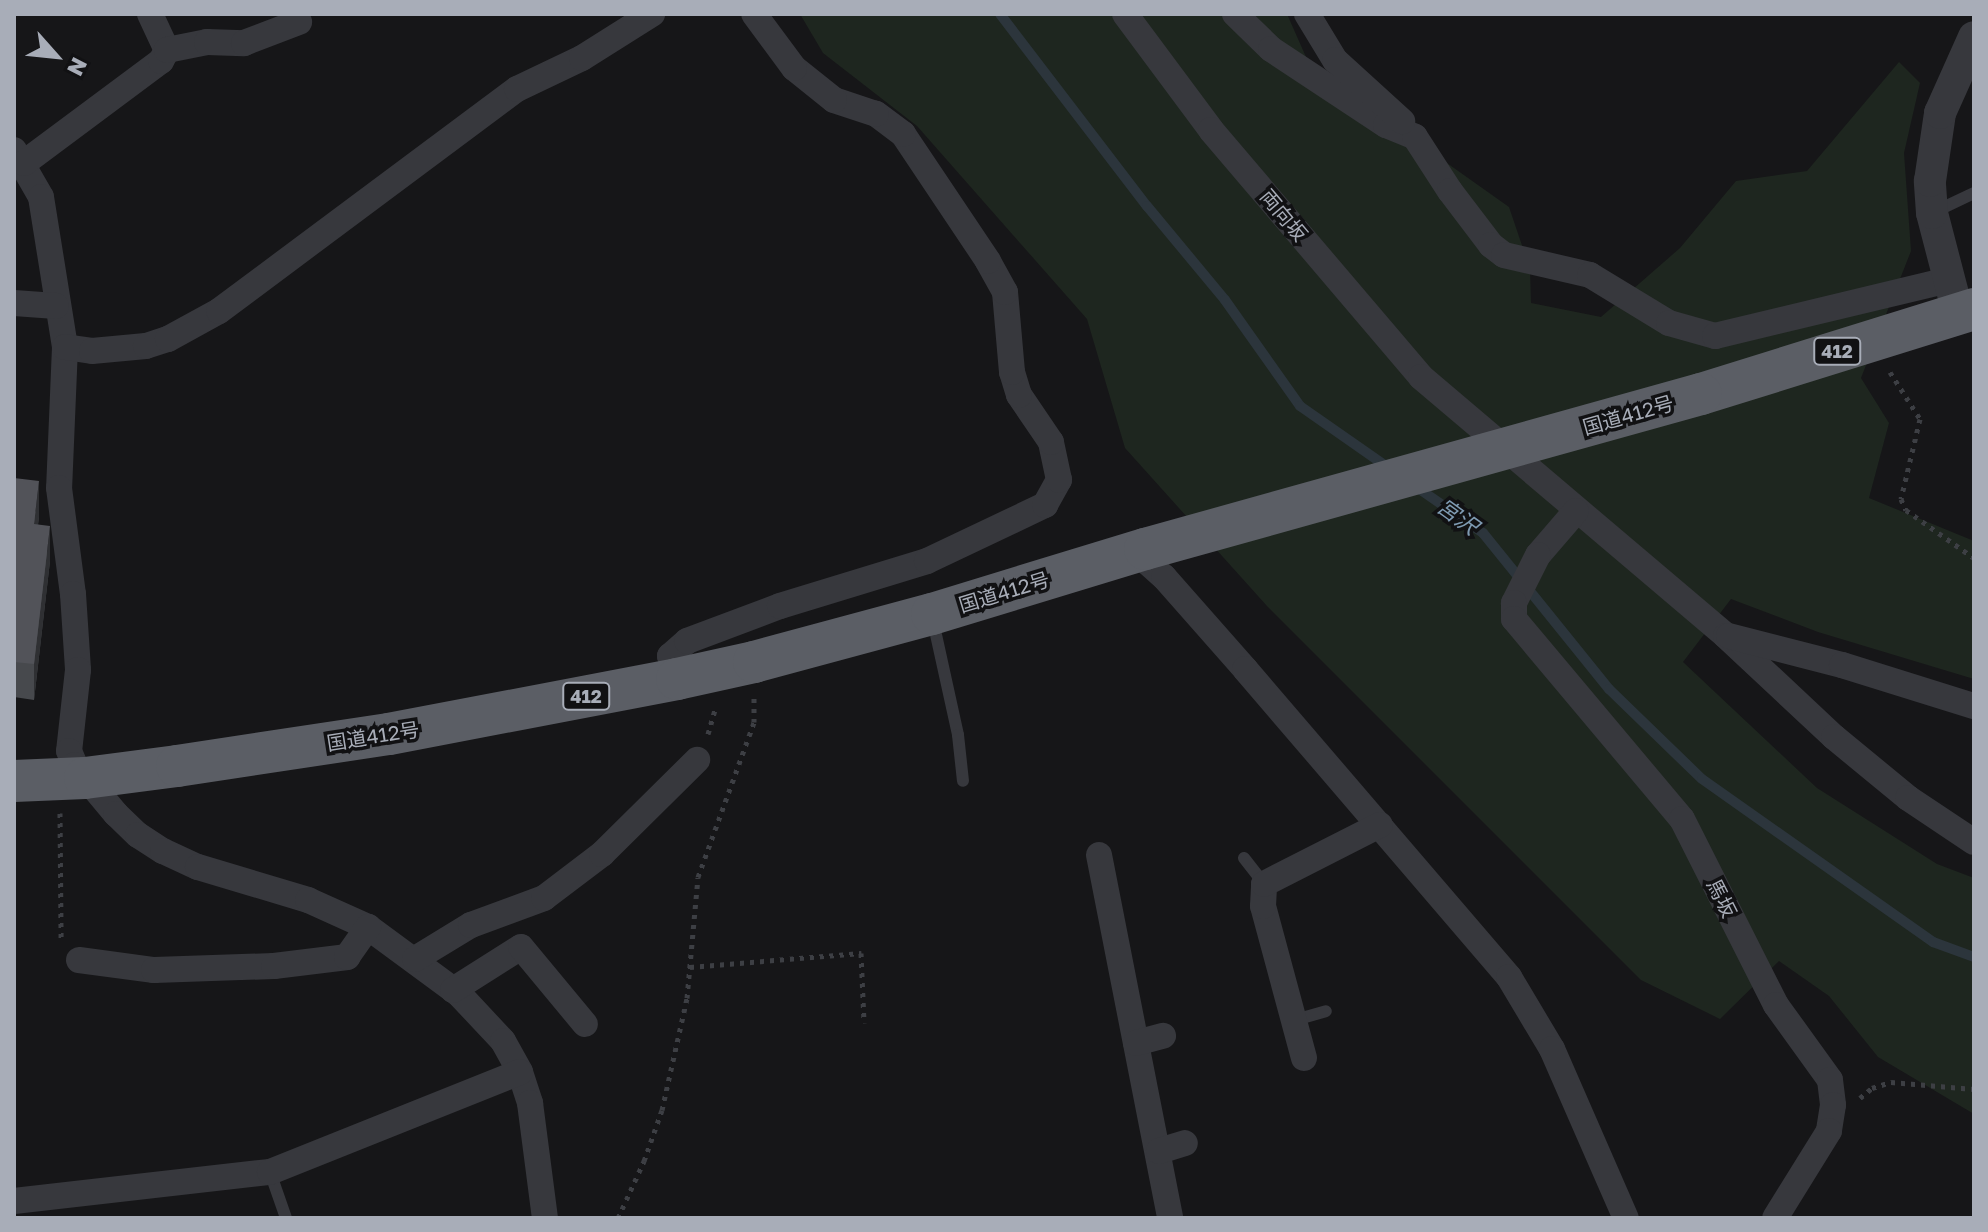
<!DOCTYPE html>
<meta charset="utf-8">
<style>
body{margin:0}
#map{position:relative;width:1988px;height:1232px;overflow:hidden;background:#161618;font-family:"Golos Text","Noto Sans JP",sans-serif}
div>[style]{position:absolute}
.green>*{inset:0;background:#1e261f}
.stream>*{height:10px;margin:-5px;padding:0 5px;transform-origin:5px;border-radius:5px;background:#2c353c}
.path>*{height:5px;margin-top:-2.5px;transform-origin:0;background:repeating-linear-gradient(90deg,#3d3f44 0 4px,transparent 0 10px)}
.service>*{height:12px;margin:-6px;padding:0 6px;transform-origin:6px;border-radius:6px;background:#37383d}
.minor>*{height:26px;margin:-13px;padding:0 13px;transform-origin:13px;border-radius:13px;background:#37383d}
.tertiary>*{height:32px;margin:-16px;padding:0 16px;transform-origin:16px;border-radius:16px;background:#37383d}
.trunk>*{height:42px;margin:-21px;padding:0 21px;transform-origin:21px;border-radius:21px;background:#5b5e65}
.trunk-bridge>*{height:42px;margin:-21px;padding:0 21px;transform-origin:21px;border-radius:21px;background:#5b5e65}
.wall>*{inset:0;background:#47494d}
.shaded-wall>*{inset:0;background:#2f3033}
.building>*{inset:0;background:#525359}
span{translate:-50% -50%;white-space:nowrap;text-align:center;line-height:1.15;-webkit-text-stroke:7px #111113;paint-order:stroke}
.shield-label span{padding:2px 6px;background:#111113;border:2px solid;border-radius:6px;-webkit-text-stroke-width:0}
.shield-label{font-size:18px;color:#a8adb8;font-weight:700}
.street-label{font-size:20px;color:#a8adb8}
.water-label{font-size:22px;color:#7f9bb3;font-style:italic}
.frame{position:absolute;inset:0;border:16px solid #a8adb8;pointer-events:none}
.north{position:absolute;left:16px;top:16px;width:80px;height:80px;-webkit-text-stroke:6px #111113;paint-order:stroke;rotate:117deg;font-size:22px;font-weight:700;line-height:32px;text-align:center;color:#a8adb8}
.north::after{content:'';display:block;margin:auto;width:28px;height:36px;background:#a8adb8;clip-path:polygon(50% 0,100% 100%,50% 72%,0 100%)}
</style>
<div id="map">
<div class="green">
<i style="clip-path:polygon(800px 14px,1287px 14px,1310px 66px,1509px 207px,1530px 269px,1531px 303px,1601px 317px,1680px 248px,1736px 181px,1807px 171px,1899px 62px,1920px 83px,1904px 153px,1911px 251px,1861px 378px,1889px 423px,1869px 498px,1974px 541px,1974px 679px,1818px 632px,1731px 599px,1683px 662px,1817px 788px,1937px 864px,1974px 878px,1974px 1114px,1878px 1057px,1829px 996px,1779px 961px,1720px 1019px,1641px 980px,1267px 606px,1125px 448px,1087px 319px,917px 126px,823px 53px)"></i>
</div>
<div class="stream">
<i style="left:1000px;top:14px;width:242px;rotate:52.6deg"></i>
<i style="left:1147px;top:206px;width:122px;rotate:50.3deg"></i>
<i style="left:1225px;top:300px;width:130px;rotate:54.7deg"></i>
<i style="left:1300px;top:406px;width:108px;rotate:34.9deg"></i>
<i style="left:1415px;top:486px;width:83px;rotate:34.7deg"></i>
<i style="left:1483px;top:533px;width:201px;rotate:51.1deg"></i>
<i style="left:1609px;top:689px;width:129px;rotate:44.1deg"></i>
<i style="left:1702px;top:779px;width:283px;rotate:35.2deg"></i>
<i style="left:1933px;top:942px;width:44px;rotate:20.1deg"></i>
</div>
<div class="path">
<i style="left:1890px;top:372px;width:56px;rotate:57.4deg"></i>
<i style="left:1920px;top:419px;width:82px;rotate:103.4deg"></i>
<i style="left:1901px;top:499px;width:12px;rotate:66deg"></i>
<i style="left:1906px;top:510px;width:83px;rotate:35.2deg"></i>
<i style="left:708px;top:734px;width:26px;rotate:-74deg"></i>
<i style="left:60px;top:813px;width:126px;rotate:89.5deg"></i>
<i style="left:690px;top:967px;width:172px;rotate:-4.7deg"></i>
<i style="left:861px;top:953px;width:70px;rotate:87.5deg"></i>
<i style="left:1860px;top:1098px;width:16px;rotate:-40deg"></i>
<i style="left:1872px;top:1088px;width:20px;rotate:-18deg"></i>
<i style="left:1891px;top:1082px;width:83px;rotate:4.8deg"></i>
<i style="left:618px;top:1218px;width:63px;rotate:-65.5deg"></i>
<i style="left:644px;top:1161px;width:54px;rotate:-70.6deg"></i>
<i style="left:662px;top:1110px;width:115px;rotate:-77.4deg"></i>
<i style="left:687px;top:998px;width:121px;rotate:-84.8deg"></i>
<i style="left:698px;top:877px;width:165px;rotate:-70.1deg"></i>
<i style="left:754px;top:722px;width:25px;rotate:-90deg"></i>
</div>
<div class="service">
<i style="left:1934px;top:212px;width:44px;rotate:-25.4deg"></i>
<i style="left:933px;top:621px;width:117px;rotate:77.6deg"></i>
<i style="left:958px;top:735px;width:46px;rotate:83.8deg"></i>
<i style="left:1244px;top:858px;width:33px;rotate:52deg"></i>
<i style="left:1295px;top:1020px;width:32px;rotate:-16deg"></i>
<i style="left:270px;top:1172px;width:49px;rotate:70.8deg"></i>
</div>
<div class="minor">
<i style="left:150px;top:14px;width:40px;rotate:65deg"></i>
<i style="left:1125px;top:14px;width:144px;rotate:53.4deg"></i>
<i style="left:1211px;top:130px;width:324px;rotate:49.6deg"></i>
<i style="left:1421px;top:377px;width:400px;rotate:40.3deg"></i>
<i style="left:1726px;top:636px;width:148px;rotate:43.1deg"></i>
<i style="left:1834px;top:737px;width:96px;rotate:39.5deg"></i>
<i style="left:1908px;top:798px;width:79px;rotate:33.7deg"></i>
<i style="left:1235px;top:14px;width:50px;rotate:44.2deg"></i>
<i style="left:1271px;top:49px;width:138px;rotate:33.5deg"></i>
<i style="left:1386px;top:125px;width:31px;rotate:22deg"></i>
<i style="left:1415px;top:137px;width:64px;rotate:57.1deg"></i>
<i style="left:1450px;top:191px;width:68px;rotate:52.8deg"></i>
<i style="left:1491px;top:245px;width:16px;rotate:38deg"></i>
<i style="left:1504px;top:255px;width:88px;rotate:13.1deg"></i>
<i style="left:1590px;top:275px;width:92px;rotate:31.3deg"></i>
<i style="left:1669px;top:323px;width:48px;rotate:15.8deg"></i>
<i style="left:1715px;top:336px;width:241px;rotate:-13.5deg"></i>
<i style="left:1307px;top:14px;width:54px;rotate:58.7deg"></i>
<i style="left:1335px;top:60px;width:91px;rotate:42.3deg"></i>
<i style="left:14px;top:150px;width:54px;rotate:60.1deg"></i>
<i style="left:41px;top:197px;width:152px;rotate:80.9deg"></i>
<i style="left:65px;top:347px;width:141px;rotate:92.4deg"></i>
<i style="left:59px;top:488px;width:107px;rotate:82.5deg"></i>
<i style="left:73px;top:594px;width:76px;rotate:86.2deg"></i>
<i style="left:78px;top:670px;width:81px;rotate:96.3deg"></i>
<i style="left:69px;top:751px;width:15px;rotate:67deg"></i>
<i style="left:75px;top:765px;width:64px;rotate:50.1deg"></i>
<i style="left:116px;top:814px;width:30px;rotate:44deg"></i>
<i style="left:138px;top:835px;width:30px;rotate:33deg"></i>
<i style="left:163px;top:851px;width:38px;rotate:25deg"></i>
<i style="left:198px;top:867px;width:115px;rotate:16.7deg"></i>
<i style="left:308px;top:900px;width:66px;rotate:24.2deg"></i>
<i style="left:368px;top:927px;width:113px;rotate:36.4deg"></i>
<i style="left:459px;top:994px;width:64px;rotate:46.9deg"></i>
<i style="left:503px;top:1041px;width:35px;rotate:61deg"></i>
<i style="left:520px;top:1072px;width:33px;rotate:72deg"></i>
<i style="left:530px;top:1103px;width:116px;rotate:82.6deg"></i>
<i style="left:24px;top:163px;width:171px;rotate:-36.7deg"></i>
<i style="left:161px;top:61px;width:13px;rotate:-61deg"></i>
<i style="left:167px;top:50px;width:41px;rotate:-11.3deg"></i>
<i style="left:207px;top:42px;width:37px;rotate:2deg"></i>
<i style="left:244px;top:43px;width:59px;rotate:-20.9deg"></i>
<i style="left:14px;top:303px;width:42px;rotate:4.1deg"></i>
<i style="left:65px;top:347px;width:27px;rotate:8deg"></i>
<i style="left:92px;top:351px;width:54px;rotate:-5.3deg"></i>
<i style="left:146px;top:346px;width:23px;rotate:-18deg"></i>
<i style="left:168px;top:339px;width:58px;rotate:-28.8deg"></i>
<i style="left:219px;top:311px;width:372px;rotate:-36.7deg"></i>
<i style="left:517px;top:89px;width:72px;rotate:-25.5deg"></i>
<i style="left:582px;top:58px;width:83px;rotate:-32.2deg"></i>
<i style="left:1576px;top:511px;width:58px;rotate:130.8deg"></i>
<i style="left:1538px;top:555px;width:54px;rotate:116.6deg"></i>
<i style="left:1514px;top:603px;width:16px;rotate:90deg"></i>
<i style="left:1514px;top:619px;width:261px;rotate:50deg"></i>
<i style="left:1682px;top:819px;width:208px;rotate:63.2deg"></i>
<i style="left:1776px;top:1005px;width:92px;rotate:54.2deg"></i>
<i style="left:1830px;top:1080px;width:25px;rotate:83deg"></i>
<i style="left:1833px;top:1105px;width:26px;rotate:99deg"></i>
<i style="left:1829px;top:1131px;width:102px;rotate:121.8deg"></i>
<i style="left:1136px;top:552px;width:38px;rotate:42deg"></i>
<i style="left:1164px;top:577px;width:123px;rotate:48.6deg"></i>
<i style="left:1245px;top:669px;width:406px;rotate:49.4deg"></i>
<i style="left:1509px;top:977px;width:84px;rotate:59.2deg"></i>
<i style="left:1552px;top:1049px;width:184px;rotate:66.4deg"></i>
<i style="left:1729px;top:636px;width:117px;rotate:14.4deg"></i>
<i style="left:1842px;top:665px;width:138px;rotate:17.3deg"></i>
<i style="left:677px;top:679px;width:24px;rotate:-107deg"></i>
<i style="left:670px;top:656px;width:23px;rotate:-41deg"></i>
<i style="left:687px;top:641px;width:99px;rotate:-20.6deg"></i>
<i style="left:780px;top:606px;width:154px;rotate:-17deg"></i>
<i style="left:927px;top:561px;width:131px;rotate:-25.4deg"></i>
<i style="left:1045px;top:505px;width:29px;rotate:-61deg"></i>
<i style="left:1059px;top:480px;width:39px;rotate:-102deg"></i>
<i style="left:1051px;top:442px;width:57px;rotate:-124.2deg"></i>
<i style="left:1019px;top:395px;width:24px;rotate:-107deg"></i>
<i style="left:1012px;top:372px;width:80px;rotate:-95deg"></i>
<i style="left:1005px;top:292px;width:35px;rotate:-119deg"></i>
<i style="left:988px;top:261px;width:153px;rotate:-123.8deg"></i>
<i style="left:903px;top:134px;width:34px;rotate:-143deg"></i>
<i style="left:876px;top:114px;width:44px;rotate:-161.6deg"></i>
<i style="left:834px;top:100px;width:51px;rotate:-141.3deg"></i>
<i style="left:794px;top:68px;width:67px;rotate:-126.5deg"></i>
<i style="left:1099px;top:855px;width:370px;rotate:78.9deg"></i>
<i style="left:415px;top:959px;width:66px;rotate:-31.3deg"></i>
<i style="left:471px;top:925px;width:78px;rotate:-20.3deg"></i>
<i style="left:544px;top:898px;width:73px;rotate:-37.2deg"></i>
<i style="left:602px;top:854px;width:134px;rotate:-44.7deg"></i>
<i style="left:79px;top:960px;width:76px;rotate:7.6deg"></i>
<i style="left:154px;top:970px;width:120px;rotate:-1.9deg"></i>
<i style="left:274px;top:966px;width:74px;rotate:-7deg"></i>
<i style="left:347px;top:957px;width:37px;rotate:-55deg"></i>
<i style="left:453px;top:990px;width:80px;rotate:-32.3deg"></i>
<i style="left:521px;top:947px;width:100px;rotate:50.3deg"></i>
<i style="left:1136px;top:1043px;width:28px;rotate:-15deg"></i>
<i style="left:1304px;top:1058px;width:157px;rotate:-105.1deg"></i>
<i style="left:1263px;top:906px;width:22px;rotate:-87deg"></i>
<i style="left:1264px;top:884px;width:130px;rotate:-27deg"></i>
<i style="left:1159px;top:1151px;width:27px;rotate:-17deg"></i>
<i style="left:14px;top:1201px;width:258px;rotate:-6.5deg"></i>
<i style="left:270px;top:1172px;width:269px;rotate:-21.8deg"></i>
</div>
<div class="tertiary">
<i style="left:1958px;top:313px;width:103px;rotate:-104.6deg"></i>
<i style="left:1932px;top:213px;width:32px;rotate:-94deg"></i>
<i style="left:1930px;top:181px;width:69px;rotate:-81.6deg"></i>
<i style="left:1940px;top:113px;width:83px;rotate:-65.9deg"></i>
</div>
<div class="trunk">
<i style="left:1701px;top:394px;width:286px;rotate:-17.3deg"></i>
<i style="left:14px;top:781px;width:71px;rotate:-2.4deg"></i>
<i style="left:85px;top:778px;width:93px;rotate:-7.4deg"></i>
<i style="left:177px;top:766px;width:214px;rotate:-8.6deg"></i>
<i style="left:389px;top:734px;width:293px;rotate:-10.8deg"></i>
<i style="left:677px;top:679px;width:79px;rotate:-12.4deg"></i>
<i style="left:754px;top:662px;width:184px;rotate:-15.1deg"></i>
<i style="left:932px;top:614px;width:223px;rotate:-17deg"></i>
</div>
<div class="trunk-bridge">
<i style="left:1145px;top:549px;width:577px;rotate:-15.58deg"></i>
</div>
<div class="wall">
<i style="clip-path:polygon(14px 478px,39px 517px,38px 524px,50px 561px,34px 700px,14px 697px)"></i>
</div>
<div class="shaded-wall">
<i style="clip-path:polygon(39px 481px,39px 517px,34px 560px,34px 524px)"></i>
<i style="clip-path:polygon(50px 526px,50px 561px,34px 700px,34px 664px)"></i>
</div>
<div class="building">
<i style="clip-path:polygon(14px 478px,39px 481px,34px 524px,50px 526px,34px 664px,14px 662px)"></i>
</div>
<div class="shield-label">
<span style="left:1837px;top:351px">412</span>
<span style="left:586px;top:696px">412</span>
</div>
<div class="street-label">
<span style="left:1284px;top:215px;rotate:50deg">両向坂</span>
<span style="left:1628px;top:415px;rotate:-16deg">国道412号</span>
<span style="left:1004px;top:592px;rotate:-17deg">国道412号</span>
<span style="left:373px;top:736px;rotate:-9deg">国道412号</span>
<span style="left:1722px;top:898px;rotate:63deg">馬坂</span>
</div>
<div class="water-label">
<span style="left:1458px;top:516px;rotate:36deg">宮沢</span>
</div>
<div class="frame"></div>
<div class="north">N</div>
</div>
